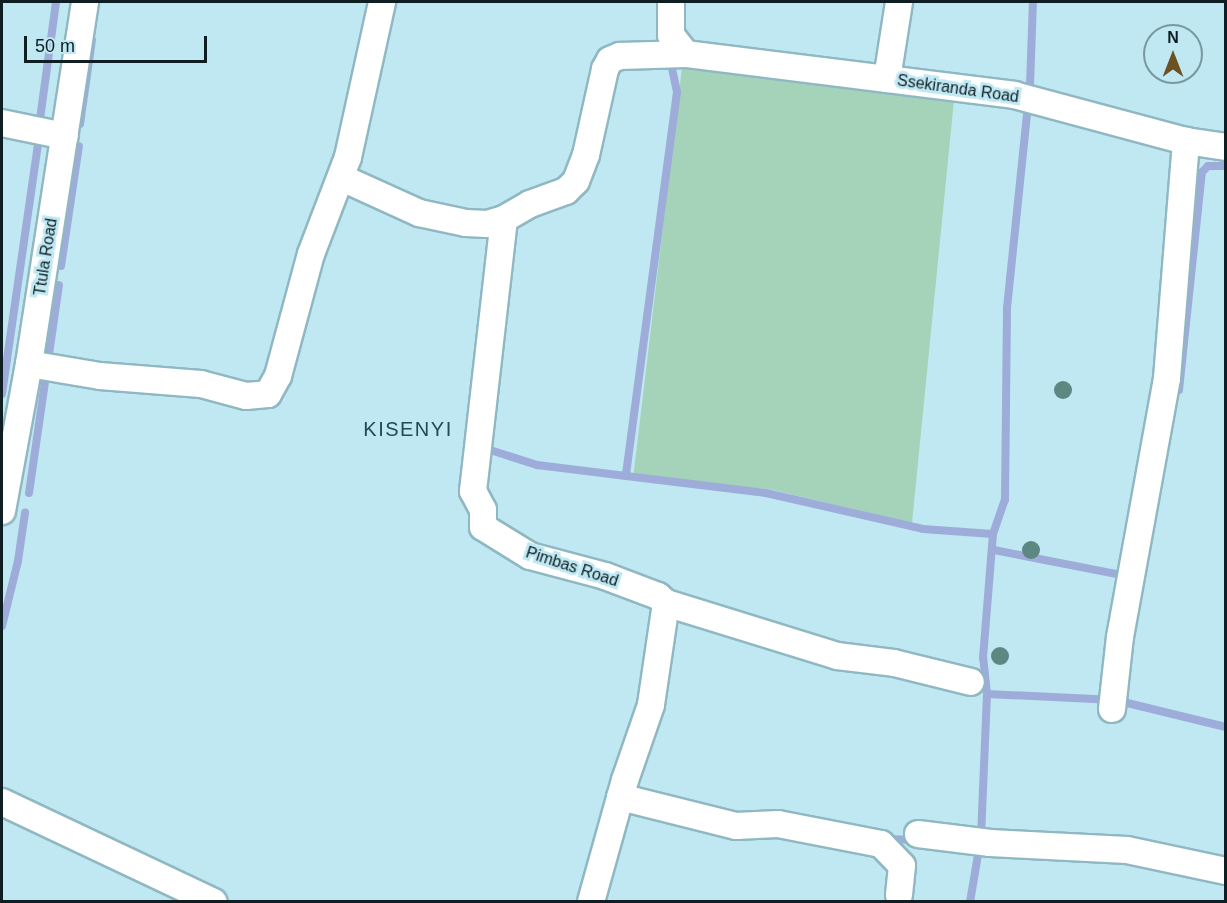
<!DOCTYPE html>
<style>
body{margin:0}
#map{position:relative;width:1227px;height:903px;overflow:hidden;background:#bfe8f3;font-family:Helvetica,sans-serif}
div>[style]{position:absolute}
.green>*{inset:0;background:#a5d3b9}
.stream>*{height:8px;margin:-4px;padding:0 4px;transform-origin:4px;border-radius:4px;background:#9eacda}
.roads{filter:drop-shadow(2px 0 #90b8c2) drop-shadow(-2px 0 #90b8c2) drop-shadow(0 2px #90b8c2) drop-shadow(0 -2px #90b8c2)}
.minor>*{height:26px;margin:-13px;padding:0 13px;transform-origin:13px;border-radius:13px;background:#fff}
.trees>*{width:18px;height:18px;margin:-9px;border-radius:50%;background:#5d8781}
span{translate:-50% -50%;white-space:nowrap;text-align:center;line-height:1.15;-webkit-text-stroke:6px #bfe8f3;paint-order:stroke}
.street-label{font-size:16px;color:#0e1e22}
.quarter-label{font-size:20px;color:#234952;letter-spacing:1.5px}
.frame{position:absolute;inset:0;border:3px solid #0e1e22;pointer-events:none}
.north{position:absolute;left:1143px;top:24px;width:60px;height:60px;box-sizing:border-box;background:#bfe8f3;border:2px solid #78979f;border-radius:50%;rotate:0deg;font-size:16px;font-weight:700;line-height:24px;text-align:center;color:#0e1e22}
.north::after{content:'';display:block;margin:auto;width:21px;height:27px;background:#6c5123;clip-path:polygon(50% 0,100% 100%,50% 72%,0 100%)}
.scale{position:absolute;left:24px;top:36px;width:183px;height:27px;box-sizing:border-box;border:3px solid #0e1e22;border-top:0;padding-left:8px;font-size:18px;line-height:21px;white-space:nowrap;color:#0e1e22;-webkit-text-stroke:4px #bfe8f3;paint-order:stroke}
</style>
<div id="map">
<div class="green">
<i style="clip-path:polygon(682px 67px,954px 100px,912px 523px,769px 489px,633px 479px)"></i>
</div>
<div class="stream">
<i style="left:670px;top:59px;width:34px;rotate:78deg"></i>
<i style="left:677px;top:92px;width:387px;rotate:97.6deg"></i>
<i style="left:626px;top:476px;width:141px;rotate:6.9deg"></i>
<i style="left:766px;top:493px;width:161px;rotate:12.9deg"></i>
<i style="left:923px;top:529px;width:70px;rotate:4.1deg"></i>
<i style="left:40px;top:119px;width:118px;rotate:-82.2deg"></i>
<i style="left:80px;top:124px;width:85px;rotate:-81.9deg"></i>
<i style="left:61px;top:266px;width:121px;rotate:-81.5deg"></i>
<i style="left:1179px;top:390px;width:219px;rotate:-84deg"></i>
<i style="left:1202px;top:172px;width:8px;rotate:-45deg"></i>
<i style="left:1208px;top:166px;width:18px"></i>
<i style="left:2px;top:394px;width:259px;rotate:-81.8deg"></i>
<i style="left:484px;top:448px;width:56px;rotate:17.8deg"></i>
<i style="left:537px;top:465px;width:90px;rotate:7deg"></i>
<i style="left:29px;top:493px;width:210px;rotate:-81.8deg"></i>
<i style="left:994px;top:550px;width:124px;rotate:11.1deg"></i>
<i style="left:2px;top:626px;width:67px;rotate:-76.2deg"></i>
<i style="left:18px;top:561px;width:49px;rotate:-81.7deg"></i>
<i style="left:987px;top:694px;width:128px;rotate:2.7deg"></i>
<i style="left:1115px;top:700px;width:114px;rotate:13.7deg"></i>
<i style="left:886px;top:839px;width:29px;rotate:2deg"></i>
<i style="left:970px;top:902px;width:66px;rotate:-80.4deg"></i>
<i style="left:981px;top:837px;width:143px;rotate:-87.6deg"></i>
<i style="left:987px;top:694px;width:36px;rotate:-96deg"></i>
<i style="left:983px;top:658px;width:124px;rotate:-85.4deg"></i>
<i style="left:993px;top:534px;width:36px;rotate:-71deg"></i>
<i style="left:1005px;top:500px;width:192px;rotate:-89.4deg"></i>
<i style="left:1007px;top:308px;width:223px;rotate:-84.1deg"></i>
<i style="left:1030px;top:86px;width:84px;rotate:-88deg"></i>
</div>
<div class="roads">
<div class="minor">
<i style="left:671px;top:2px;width:33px;rotate:90deg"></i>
<i style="left:671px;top:35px;width:24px;rotate:52deg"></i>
<i style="left:887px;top:79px;width:78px;rotate:-81.1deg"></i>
<i style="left:2px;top:123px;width:64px;rotate:11.7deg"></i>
<i style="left:342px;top:178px;width:85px;rotate:24.4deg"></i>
<i style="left:419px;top:213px;width:48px;rotate:12deg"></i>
<i style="left:466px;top:223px;width:21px;rotate:3deg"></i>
<i style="left:487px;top:224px;width:18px;rotate:-16deg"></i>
<i style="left:504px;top:219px;width:30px;rotate:-30deg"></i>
<i style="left:530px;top:204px;width:38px;rotate:-20deg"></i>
<i style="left:566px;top:191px;width:14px;rotate:-45deg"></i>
<i style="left:576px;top:181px;width:28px;rotate:-69deg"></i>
<i style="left:586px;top:155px;width:88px;rotate:-77.5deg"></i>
<i style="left:605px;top:69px;width:10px;rotate:-61deg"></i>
<i style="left:610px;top:60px;width:11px;rotate:-22deg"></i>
<i style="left:620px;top:56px;width:66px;rotate:-1.7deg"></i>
<i style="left:686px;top:54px;width:331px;rotate:7.1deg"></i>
<i style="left:1014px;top:95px;width:178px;rotate:15deg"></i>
<i style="left:1186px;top:141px;width:40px;rotate:8.5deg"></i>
<i style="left:504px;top:219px;width:274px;rotate:96.5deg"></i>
<i style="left:473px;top:491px;width:21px;rotate:62deg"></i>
<i style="left:483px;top:510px;width:17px;rotate:90deg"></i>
<i style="left:483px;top:527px;width:55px;rotate:31.7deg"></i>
<i style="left:530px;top:556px;width:78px;rotate:14.9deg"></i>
<i style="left:605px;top:576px;width:57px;rotate:20.7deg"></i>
<i style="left:658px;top:596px;width:11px;rotate:41deg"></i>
<i style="left:666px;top:603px;width:103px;rotate:98.4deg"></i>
<i style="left:651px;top:705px;width:79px;rotate:109.1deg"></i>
<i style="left:625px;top:780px;width:127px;rotate:105.6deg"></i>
<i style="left:29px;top:364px;width:72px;rotate:9.6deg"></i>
<i style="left:100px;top:376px;width:101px;rotate:4.5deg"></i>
<i style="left:201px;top:384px;width:47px;rotate:14.9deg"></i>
<i style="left:246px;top:396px;width:22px;rotate:-5deg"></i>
<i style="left:268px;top:394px;width:21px;rotate:-61deg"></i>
<i style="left:278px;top:376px;width:126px;rotate:-74.9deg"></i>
<i style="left:311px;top:254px;width:104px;rotate:-69.1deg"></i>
<i style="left:348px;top:157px;width:159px;rotate:-77.6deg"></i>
<i style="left:2px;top:511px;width:149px;rotate:-79.6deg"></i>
<i style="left:29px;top:364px;width:366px;rotate:-81.2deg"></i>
<i style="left:666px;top:603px;width:179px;rotate:17.2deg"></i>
<i style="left:837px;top:656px;width:57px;rotate:7deg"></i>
<i style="left:894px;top:663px;width:79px;rotate:13.9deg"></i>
<i style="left:1112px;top:709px;width:72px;rotate:-83.7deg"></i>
<i style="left:1120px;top:637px;width:263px;rotate:-79.7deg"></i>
<i style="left:1167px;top:378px;width:238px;rotate:-85.4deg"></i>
<i style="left:620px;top:797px;width:120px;rotate:14deg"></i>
<i style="left:736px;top:826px;width:42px;rotate:-2.7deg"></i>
<i style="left:778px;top:824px;width:105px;rotate:11deg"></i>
<i style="left:881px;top:844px;width:30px;rotate:46deg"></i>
<i style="left:902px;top:866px;width:29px;rotate:96deg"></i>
<i style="left:2px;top:802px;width:234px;rotate:25.3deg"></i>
<i style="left:918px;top:834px;width:73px;rotate:7.1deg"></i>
<i style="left:990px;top:843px;width:137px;rotate:2.9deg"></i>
<i style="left:1127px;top:850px;width:101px;rotate:12deg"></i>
</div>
</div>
<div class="trees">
<i style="left:1063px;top:390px"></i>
<i style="left:1031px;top:550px"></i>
<i style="left:1000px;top:656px"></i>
</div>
<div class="street-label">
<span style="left:958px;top:89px;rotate:8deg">Ssekiranda Road</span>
<span style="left:46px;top:257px;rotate:-81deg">Ttula Road</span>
<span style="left:572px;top:567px;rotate:18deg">Pimbas Road</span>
</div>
<div class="quarter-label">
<span style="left:408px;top:429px">KISENYI</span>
</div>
<div class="frame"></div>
<div class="north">N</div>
<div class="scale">50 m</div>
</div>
